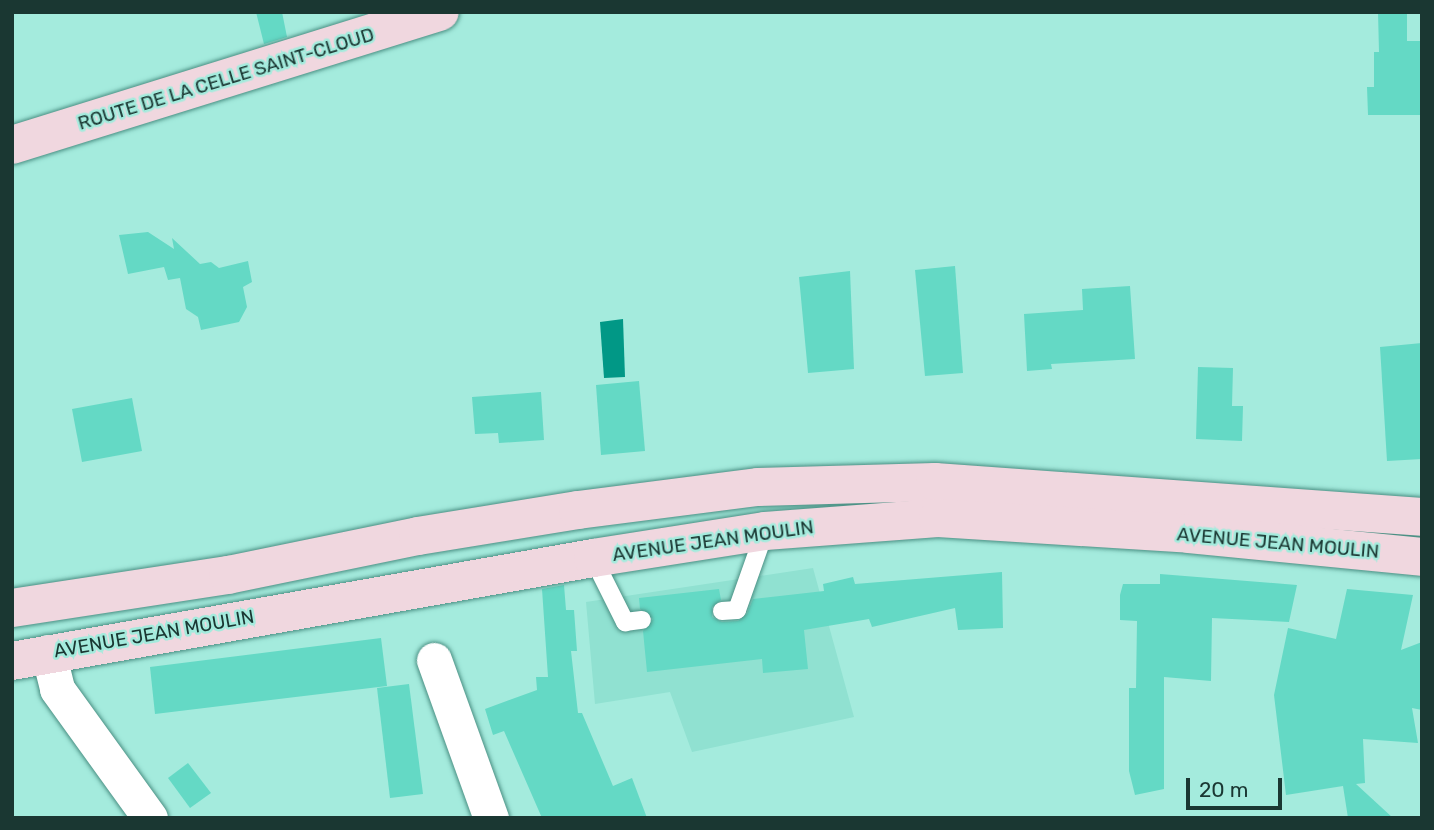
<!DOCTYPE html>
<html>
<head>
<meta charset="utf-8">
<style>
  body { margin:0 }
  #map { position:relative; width:1434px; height:830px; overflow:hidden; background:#a4ebdd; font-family:Rubik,sans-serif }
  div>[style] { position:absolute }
  .built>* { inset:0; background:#90e1d1 }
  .water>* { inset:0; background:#019886 }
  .building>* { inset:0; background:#64d9c5 }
  .roads { filter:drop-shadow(0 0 2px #4a8f83) drop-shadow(0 0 2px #4a8f83) }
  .lane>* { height:18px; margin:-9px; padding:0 9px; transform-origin:9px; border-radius:9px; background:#fff }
  .street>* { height:35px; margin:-17.5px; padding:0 17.5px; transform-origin:17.5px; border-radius:17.5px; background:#fff }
  .secondary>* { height:38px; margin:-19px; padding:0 19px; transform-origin:19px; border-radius:19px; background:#f0d7df }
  span { translate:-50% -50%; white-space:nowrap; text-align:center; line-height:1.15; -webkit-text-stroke:5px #a4ebdd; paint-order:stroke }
  .street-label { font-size:19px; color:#1a3732 }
  .frame { position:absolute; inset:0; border:14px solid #1a3732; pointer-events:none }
  .scale { position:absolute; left:1186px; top:778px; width:96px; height:32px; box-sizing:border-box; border:4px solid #1a3732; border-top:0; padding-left:9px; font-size:21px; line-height:24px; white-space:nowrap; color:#1a3732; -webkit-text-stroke:5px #a4ebdd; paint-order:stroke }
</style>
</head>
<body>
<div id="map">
  <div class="built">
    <i style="clip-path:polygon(813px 568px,854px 717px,692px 752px,670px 692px,595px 704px,586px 602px)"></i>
  </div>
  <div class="water">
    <i style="clip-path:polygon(623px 319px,625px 377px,604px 378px,600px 322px)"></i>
  </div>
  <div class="building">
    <i style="clip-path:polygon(256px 12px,282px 12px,287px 37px,264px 44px)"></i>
    <i style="clip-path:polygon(1378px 12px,1407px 12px,1407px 41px,1422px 41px,1422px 115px,1368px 115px,1367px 87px,1374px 87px,1374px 52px,1379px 52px)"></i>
    <i style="clip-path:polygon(148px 232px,174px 249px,172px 238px,200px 264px,211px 262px,219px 268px,248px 261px,252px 282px,243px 287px,247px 307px,239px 322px,201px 330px,198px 317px,186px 309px,180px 278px,168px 280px,164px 267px,128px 274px,119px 235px)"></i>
    <i style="clip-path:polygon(955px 266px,963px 373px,925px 376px,915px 270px)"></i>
    <i style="clip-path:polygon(850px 271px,854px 369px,808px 373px,799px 277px)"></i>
    <i style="clip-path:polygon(1130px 286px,1135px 359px,1051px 364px,1052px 369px,1027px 371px,1024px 314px,1083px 310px,1082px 289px)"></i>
    <i style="clip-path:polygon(1422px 343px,1422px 459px,1387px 461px,1380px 347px)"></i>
    <i style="clip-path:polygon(1198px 367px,1233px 368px,1232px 406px,1243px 406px,1242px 441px,1196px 439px)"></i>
    <i style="clip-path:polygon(639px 381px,645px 451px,601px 455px,596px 385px)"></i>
    <i style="clip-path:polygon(541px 392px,544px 440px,499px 443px,498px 433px,475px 434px,472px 397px)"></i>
    <i style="clip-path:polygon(132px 398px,142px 451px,82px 462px,72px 409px)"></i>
    <i style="clip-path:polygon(1002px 572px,1003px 628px,958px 630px,955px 608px,872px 627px,869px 619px,804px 630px,808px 669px,763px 673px,762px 659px,647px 672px,643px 631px,653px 619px,640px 609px,639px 598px,719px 589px,721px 600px,712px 607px,712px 617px,722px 622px,738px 621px,747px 614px,753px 599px,824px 591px,823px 584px,853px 577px,855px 584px)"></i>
    <i style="clip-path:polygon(1160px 574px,1297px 585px,1289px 622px,1212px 618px,1211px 681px,1164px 677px,1164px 789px,1135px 795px,1129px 771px,1129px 688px,1136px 688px,1137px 621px,1120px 620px,1120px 595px,1123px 584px,1160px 584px)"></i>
    <i style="clip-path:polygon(564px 585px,566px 610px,574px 610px,577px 651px,571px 651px,578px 713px,582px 713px,613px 786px,632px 778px,647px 818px,542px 818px,504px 731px,493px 735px,485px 709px,537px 690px,536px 677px,548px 677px,542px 589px)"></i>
    <i style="clip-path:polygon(1347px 589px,1413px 595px,1401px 650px,1422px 642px,1422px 710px,1412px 708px,1418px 743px,1363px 739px,1365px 783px,1356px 784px,1393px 818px,1348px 818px,1343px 786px,1286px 795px,1274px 695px,1288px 628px,1336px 639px)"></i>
    <i style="clip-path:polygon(381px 638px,387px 686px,155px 714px,150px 667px)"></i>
    <i style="clip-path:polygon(409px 684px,423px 794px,390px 798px,377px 688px)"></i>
    <i style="clip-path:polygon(188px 763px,211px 793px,190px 808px,168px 778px)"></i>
  </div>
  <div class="roads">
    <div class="lane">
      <i style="left:593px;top:558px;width:72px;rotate:63.4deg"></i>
      <i style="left:625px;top:622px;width:17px;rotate:-7deg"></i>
      <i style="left:722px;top:611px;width:15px;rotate:-4deg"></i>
      <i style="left:737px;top:610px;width:84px;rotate:-70.5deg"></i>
    </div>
    <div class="street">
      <i style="left:48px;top:652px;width:38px;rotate:76deg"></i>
      <i style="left:57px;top:689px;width:159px;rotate:54.2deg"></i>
      <i style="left:434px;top:660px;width:168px;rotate:70.2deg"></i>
    </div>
    <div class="secondary">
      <i style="left:12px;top:145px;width:448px;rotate:-17.3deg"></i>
      <i style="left:12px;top:608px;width:219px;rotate:-8.7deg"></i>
      <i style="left:228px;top:575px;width:194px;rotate:-11.6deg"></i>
      <i style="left:418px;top:536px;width:162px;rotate:-9.2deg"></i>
      <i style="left:578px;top:510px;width:181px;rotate:-7.3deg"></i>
      <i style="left:758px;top:487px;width:177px;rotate:-1.6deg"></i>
      <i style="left:935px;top:482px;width:488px;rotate:4.1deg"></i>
      <i style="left:12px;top:661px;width:590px;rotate:-10.05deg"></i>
      <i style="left:593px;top:558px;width:174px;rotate:-8.9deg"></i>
      <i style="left:765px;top:531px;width:173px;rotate:-4.3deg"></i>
      <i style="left:938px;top:518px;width:252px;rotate:3.6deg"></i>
      <i style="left:1189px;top:534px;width:234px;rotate:5.6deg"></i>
    </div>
  </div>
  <div class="street-label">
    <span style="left:226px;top:79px;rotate:-17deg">ROUTE DE LA CELLE SAINT-CLOUD</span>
    <span style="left:713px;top:541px;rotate:-8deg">AVENUE JEAN MOULIN</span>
    <span style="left:1278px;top:543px;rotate:5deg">AVENUE JEAN MOULIN</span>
    <span style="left:154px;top:634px;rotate:-10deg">AVENUE JEAN MOULIN</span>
  </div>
  <div class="frame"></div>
  <div class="scale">20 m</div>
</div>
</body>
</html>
